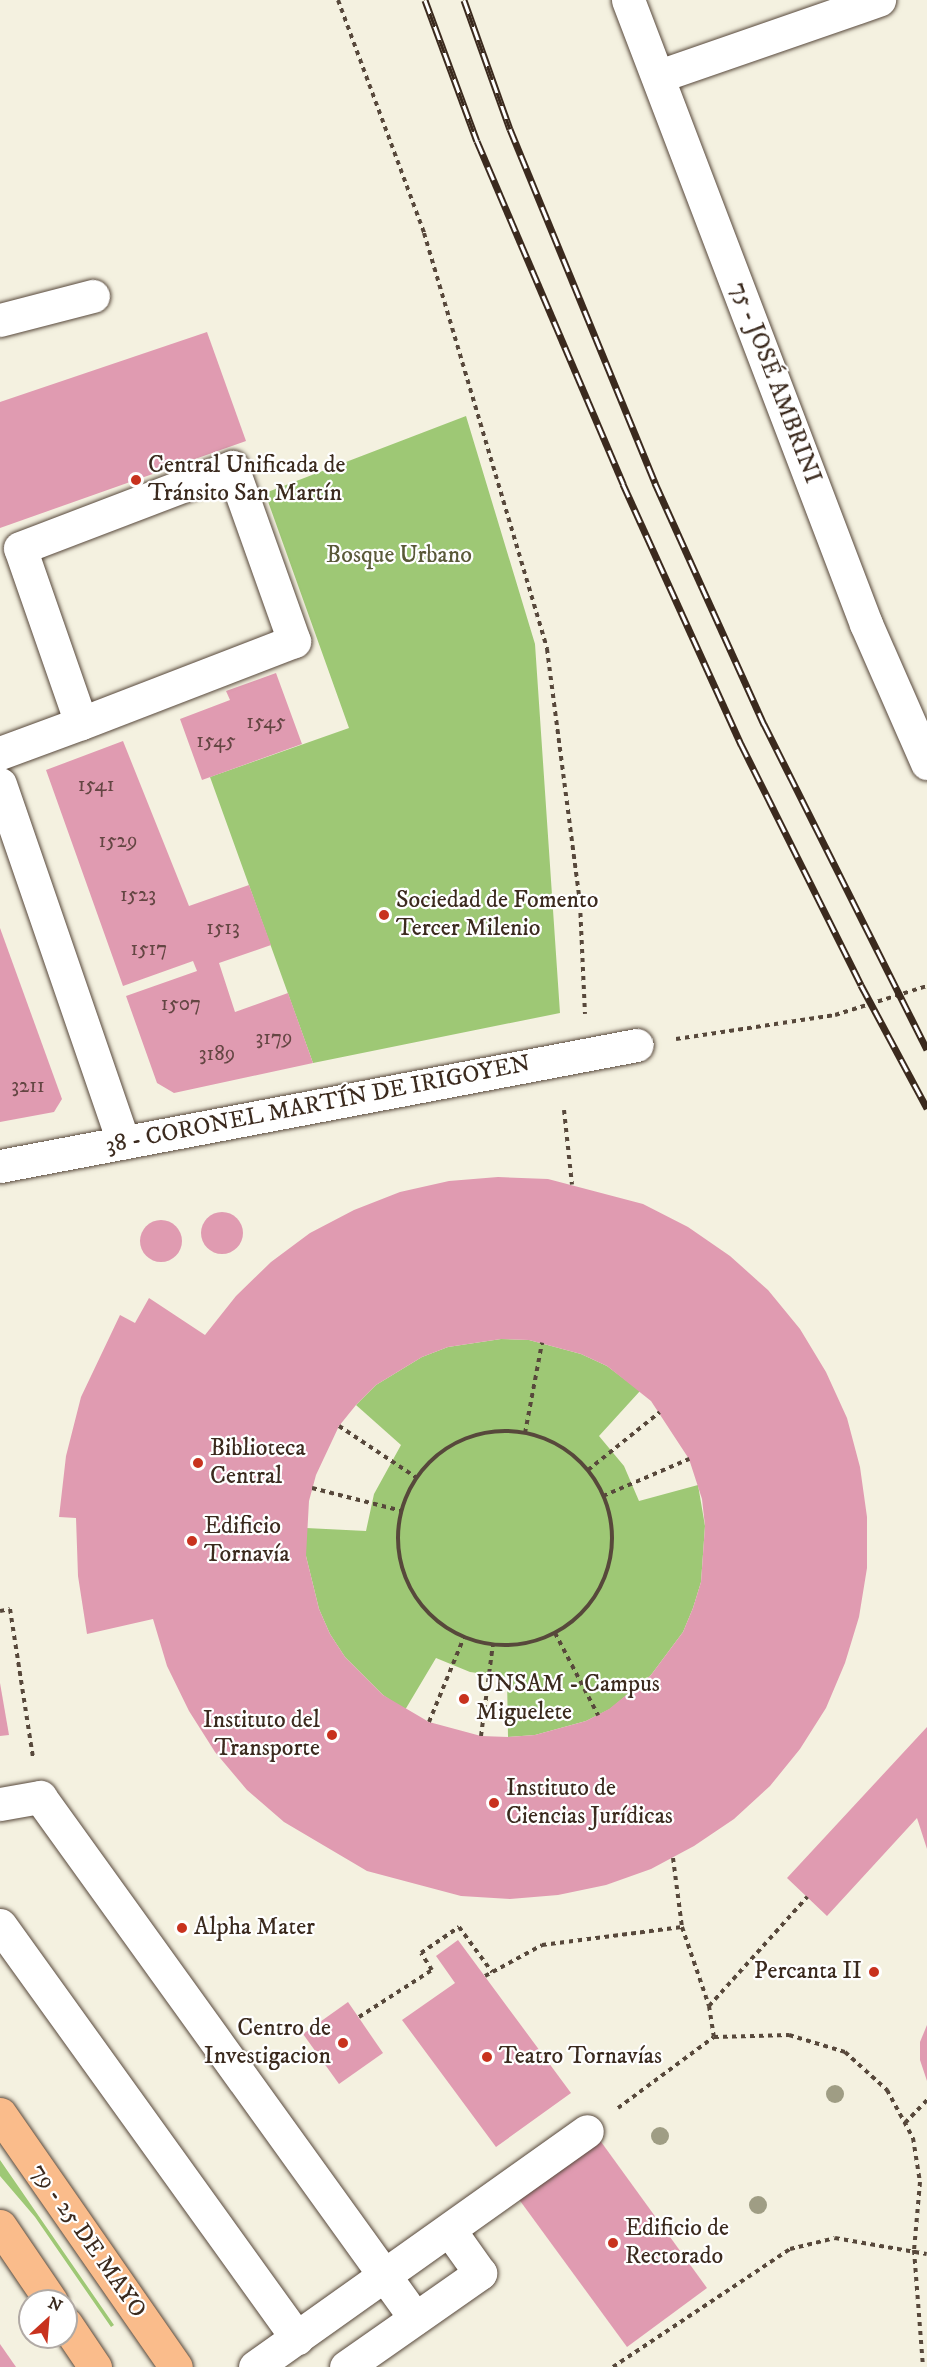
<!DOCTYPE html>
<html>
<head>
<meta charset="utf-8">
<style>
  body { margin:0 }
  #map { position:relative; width:927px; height:2367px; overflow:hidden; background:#f4f1e0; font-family:"IM FELL DW Pica",serif }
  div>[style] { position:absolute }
  .green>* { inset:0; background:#9ec875 }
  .building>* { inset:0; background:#e09bb1 }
  .round { border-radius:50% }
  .path>* { height:4px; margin-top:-2px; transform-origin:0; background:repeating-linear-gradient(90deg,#57483b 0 4.5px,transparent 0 9px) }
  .path>.ring { margin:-2px; padding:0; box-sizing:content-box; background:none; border:4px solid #57483b; border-radius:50% }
  .roads { filter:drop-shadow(0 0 2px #57483b) drop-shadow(0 0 2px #57483b) }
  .minor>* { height:33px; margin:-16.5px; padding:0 16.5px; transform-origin:16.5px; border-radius:16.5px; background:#fff }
  .major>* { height:33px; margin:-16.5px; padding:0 16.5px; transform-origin:16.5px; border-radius:16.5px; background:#fabc8b }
  .rail>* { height:7px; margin-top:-3.5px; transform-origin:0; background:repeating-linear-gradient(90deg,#fff 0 14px,#3b2a1e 0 28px); box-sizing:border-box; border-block:2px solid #3b2a1e }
  .trees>* { width:18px; height:18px; margin:-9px; border-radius:50%; background:#9f9d84 }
  .dots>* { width:16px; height:16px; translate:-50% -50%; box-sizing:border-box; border:3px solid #fff; border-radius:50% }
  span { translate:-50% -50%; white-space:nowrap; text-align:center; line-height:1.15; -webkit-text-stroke:4.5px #fff; paint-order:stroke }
  .number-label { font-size:21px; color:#644643 }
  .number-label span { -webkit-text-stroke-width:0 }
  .street-label { font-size:24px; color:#3b2a1e }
  .poi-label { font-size:24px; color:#3b2a1e }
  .left { translate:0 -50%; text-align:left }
  .right { translate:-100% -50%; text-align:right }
  .park-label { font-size:24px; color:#595938 }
  .north { position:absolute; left:18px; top:2289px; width:60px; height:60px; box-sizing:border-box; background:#fff; border:2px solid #b1aaa5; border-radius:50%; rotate:26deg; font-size:16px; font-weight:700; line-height:24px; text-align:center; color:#3b2a1e }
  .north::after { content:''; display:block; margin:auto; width:21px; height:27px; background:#c8321e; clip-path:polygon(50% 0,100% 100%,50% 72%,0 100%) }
</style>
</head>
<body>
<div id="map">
  <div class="green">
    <i style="clip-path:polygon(466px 416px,535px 644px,560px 1013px,313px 1063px,210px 777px,349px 728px,265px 493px)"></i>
    <i style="clip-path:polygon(501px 1339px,529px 1340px,581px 1354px,607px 1366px,640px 1391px,599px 1436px,624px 1466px,639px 1501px,698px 1485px,705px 1526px,701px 1582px,693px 1608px,683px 1632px,651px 1675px,610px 1709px,586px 1721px,535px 1735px,508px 1737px,507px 1677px,470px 1672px,436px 1658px,405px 1710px,383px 1695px,345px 1657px,330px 1634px,319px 1609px,306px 1556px,306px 1528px,366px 1531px,374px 1494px,401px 1445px,356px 1405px,376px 1385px,422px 1357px,448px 1347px)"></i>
    <i style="clip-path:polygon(0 2160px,114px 2325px,111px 2327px,35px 2217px,0 2176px)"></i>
  </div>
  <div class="building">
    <i style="clip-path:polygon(207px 332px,246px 441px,0 528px,0 402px)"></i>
    <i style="clip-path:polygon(276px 673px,302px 744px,202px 780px,180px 719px,230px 700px,226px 691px)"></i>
    <i style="clip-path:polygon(123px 741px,189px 906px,249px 885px,271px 945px,219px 963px,235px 1012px,288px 993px,313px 1063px,174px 1093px,157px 1083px,126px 996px,197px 971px,193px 961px,123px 986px,46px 770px)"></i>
    <i style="clip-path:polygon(0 928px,62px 1099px,54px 1112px,0 1122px)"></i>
    <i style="clip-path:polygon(evenodd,498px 1177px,548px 1179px,643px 1204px,688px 1227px,730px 1256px,768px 1290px,800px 1329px,826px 1372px,847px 1418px,860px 1467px,867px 1517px,867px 1568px,859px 1617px,845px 1663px,826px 1708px,800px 1749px,770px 1786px,734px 1819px,694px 1846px,651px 1869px,606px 1885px,558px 1895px,510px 1899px,461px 1896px,367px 1871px,284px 1822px,247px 1790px,215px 1752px,189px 1711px,167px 1666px,153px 1619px,87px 1634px,78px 1576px,76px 1518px,59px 1517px,66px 1456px,81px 1397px,120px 1315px,135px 1323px,149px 1298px,205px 1335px,236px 1296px,271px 1262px,310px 1233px,354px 1210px,400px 1192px,449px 1181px,498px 1177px,501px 1339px,529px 1340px,581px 1354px,607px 1366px,651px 1401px,689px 1459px,702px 1499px,705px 1526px,701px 1582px,693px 1608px,683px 1632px,651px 1675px,609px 1709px,586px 1721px,535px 1735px,508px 1737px,481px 1736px,429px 1722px,383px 1695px,345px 1657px,330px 1634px,319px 1609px,306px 1556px,309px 1501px,316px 1475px,339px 1426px,356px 1405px,376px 1385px,422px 1357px,448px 1347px,501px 1339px)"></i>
    <i class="round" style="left:201px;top:1212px;width:42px;height:42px"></i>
    <i class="round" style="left:140px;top:1220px;width:42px;height:42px"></i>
    <i style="clip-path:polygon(0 1683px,9px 1735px,0 1736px)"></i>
    <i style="clip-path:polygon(927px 1727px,927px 1849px,917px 1818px,827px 1916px,787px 1878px)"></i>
    <i style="clip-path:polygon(458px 1940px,571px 2093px,496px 2147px,402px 2020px,455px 1983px,436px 1956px)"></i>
    <i style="clip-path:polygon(348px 2002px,383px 2053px,339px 2084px,303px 2034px)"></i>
    <i style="clip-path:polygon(927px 2025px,927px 2081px,920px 2060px,920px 2042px)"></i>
    <i style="clip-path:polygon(599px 2139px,707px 2288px,627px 2347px,518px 2198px)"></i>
    <i style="clip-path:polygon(0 2344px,16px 2367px,0 2367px)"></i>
  </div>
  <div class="path">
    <i style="left:338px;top:0;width:248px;rotate:69.7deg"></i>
    <i style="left:424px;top:233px;width:434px;rotate:73.5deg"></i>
    <i style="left:547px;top:649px;width:257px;rotate:82.6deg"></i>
    <i style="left:580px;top:904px;width:110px;rotate:87.4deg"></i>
    <i style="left:676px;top:1039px;width:161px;rotate:-8.6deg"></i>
    <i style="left:835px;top:1015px;width:96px;rotate:-17.5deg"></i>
    <i style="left:564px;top:1110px;width:75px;rotate:83.9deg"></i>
    <i style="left:339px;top:1426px;width:94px;rotate:33.7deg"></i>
    <i class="ring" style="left:398px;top:1431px;width:210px;height:210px"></i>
    <i style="left:525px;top:1433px;width:92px;rotate:-79.3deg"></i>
    <i style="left:588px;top:1470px;width:92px;rotate:-38.9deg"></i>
    <i style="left:312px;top:1488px;width:93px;rotate:14.3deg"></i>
    <i style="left:603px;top:1496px;width:94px;rotate:-23.3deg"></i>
    <i style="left:0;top:1611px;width:10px;rotate:-11deg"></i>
    <i style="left:10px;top:1609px;width:151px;rotate:81.2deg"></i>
    <i style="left:555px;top:1633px;width:93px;rotate:62.3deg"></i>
    <i style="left:429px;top:1722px;width:92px;rotate:-67.6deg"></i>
    <i style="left:481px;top:1736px;width:93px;rotate:-82.6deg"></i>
    <i style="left:673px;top:1858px;width:70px;rotate:82.6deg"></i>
    <i style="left:682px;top:1927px;width:83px;rotate:71.1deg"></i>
    <i style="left:709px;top:2006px;width:31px;rotate:81deg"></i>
    <i style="left:714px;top:2037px;width:75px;rotate:-1.5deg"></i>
    <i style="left:789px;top:2035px;width:59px;rotate:16.9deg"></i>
    <i style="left:845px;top:2052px;width:57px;rotate:42.1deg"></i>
    <i style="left:887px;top:2090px;width:55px;rotate:61.6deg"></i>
    <i style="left:913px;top:2138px;width:45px;rotate:81deg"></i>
    <i style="left:920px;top:2182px;width:68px;rotate:95deg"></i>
    <i style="left:914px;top:2250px;width:117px;rotate:85.6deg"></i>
    <i style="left:485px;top:1976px;width:65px;rotate:-28.5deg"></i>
    <i style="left:542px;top:1945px;width:141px;rotate:-7.3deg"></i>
    <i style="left:709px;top:2006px;width:147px;rotate:-48deg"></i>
    <i style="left:359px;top:2017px;width:87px;rotate:-32.8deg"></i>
    <i style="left:432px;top:1970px;width:20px;rotate:-123deg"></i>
    <i style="left:421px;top:1953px;width:46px;rotate:-34.4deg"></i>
    <i style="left:459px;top:1927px;width:56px;rotate:53.7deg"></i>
    <i style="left:618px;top:2108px;width:119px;rotate:-36.5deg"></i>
    <i style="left:905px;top:2123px;width:32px;rotate:-46deg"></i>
    <i style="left:613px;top:2367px;width:213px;rotate:-33.7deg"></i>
    <i style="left:790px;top:2249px;width:46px;rotate:-13.7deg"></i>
    <i style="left:835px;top:2238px;width:93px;rotate:9.9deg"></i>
  </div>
  <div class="roads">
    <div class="minor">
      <i style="left:628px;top:0;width:668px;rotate:69.12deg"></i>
      <i style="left:866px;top:624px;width:152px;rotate:66.3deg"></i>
      <i style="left:659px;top:76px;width:233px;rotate:-19.1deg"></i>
      <i style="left:0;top:320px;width:96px;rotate:-14.5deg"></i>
      <i style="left:232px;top:467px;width:185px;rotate:70.4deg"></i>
      <i style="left:294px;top:641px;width:228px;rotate:158.9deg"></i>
      <i style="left:81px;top:723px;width:185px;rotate:-109.2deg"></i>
      <i style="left:20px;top:548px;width:227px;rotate:-20.9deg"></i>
      <i style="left:0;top:753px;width:86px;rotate:-20.3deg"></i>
      <i style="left:0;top:784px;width:379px;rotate:71deg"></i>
      <i style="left:0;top:1166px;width:648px;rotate:-10.76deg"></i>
      <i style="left:0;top:1804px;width:41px;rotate:-9.9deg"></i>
      <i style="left:40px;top:1797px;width:642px;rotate:54.25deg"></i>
      <i style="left:0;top:1925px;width:509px;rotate:54.28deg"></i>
      <i style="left:255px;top:2367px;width:407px;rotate:-35.4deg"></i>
      <i style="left:346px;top:2367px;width:164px;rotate:-35deg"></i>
      <i style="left:480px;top:2273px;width:52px;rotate:-125.5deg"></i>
    </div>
    <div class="major">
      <i style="left:0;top:2114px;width:308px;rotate:55.2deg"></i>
      <i style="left:0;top:2226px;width:91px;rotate:55.8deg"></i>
      <i style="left:66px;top:2324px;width:52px;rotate:56deg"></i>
    </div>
  </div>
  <div class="rail">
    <i style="left:425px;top:0;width:150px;rotate:69.8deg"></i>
    <i style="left:477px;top:141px;width:373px;rotate:66.9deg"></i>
    <i style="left:623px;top:484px;width:286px;rotate:65.6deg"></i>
    <i style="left:741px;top:744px;width:269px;rotate:63.5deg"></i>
    <i style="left:861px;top:985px;width:140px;rotate:61.8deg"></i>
    <i style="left:464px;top:0;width:137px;rotate:70.4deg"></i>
    <i style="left:510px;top:129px;width:383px;rotate:67.7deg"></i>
    <i style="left:655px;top:483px;width:265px;rotate:65.7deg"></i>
    <i style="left:764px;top:724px;width:364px;rotate:63.4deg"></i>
  </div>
  <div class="trees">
    <i style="left:835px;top:2094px"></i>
    <i style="left:660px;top:2136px"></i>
    <i style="left:758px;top:2205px"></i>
  </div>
  <div class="dots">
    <i style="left:136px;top:480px;background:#c8321e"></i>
    <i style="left:384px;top:915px;background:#c8321e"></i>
    <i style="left:198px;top:1463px;background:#c8321e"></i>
    <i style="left:192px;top:1541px;background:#c8321e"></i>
    <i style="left:464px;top:1699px;background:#c8321e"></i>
    <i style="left:332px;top:1735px;background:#c8321e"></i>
    <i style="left:494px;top:1803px;background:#c8321e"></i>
    <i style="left:182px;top:1928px;background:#c8321e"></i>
    <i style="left:874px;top:1972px;background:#c8321e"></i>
    <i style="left:343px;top:2043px;background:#c8321e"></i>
    <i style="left:487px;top:2057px;background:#c8321e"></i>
    <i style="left:613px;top:2243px;background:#c8321e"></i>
  </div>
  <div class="number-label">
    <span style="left:266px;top:722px">1545</span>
    <span style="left:216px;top:741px">1545</span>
    <span style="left:96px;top:785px">1541</span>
    <span style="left:118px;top:841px">1529</span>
    <span style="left:138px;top:895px">1523</span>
    <span style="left:223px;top:928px">1513</span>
    <span style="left:149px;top:949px">1517</span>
    <span style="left:181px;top:1004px">1507</span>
    <span style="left:274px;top:1038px">3179</span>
    <span style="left:217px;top:1054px">3189</span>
    <span style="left:28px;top:1086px">3211</span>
  </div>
  <div class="street-label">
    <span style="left:775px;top:383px;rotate:69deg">75 - JOSÉ AMBRINI</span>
    <span style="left:318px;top:1105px;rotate:-11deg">38 - CORONEL MARTÍN DE IRIGOYEN</span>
    <span style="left:88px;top:2241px;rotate:55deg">79 - 25 DE MAYO</span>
  </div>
  <div class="poi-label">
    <span class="left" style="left:148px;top:480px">Central Unificada de<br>Tránsito San Martín</span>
    <span class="left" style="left:396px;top:915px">Sociedad de Fomento<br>Tercer Milenio</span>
    <span class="left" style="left:210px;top:1463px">Biblioteca<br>Central</span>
    <span class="left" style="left:204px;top:1541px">Edificio<br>Tornavía</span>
    <span class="left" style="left:476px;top:1699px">UNSAM - Campus<br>Miguelete</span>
    <span class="right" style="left:320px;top:1735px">Instituto del<br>Transporte</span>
    <span class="left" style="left:506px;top:1803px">Instituto de<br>Ciencias Jurídicas</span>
    <span class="left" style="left:194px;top:1928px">Alpha Mater</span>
    <span class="right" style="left:862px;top:1972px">Percanta II</span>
    <span class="right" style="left:331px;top:2043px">Centro de<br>Investigacion</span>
    <span class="left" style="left:499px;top:2057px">Teatro Tornavías</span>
    <span class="left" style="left:625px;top:2243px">Edificio de<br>Rectorado</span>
  </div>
  <div class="park-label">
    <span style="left:399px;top:556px">Bosque Urbano</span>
  </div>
  <div class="north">N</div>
</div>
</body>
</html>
